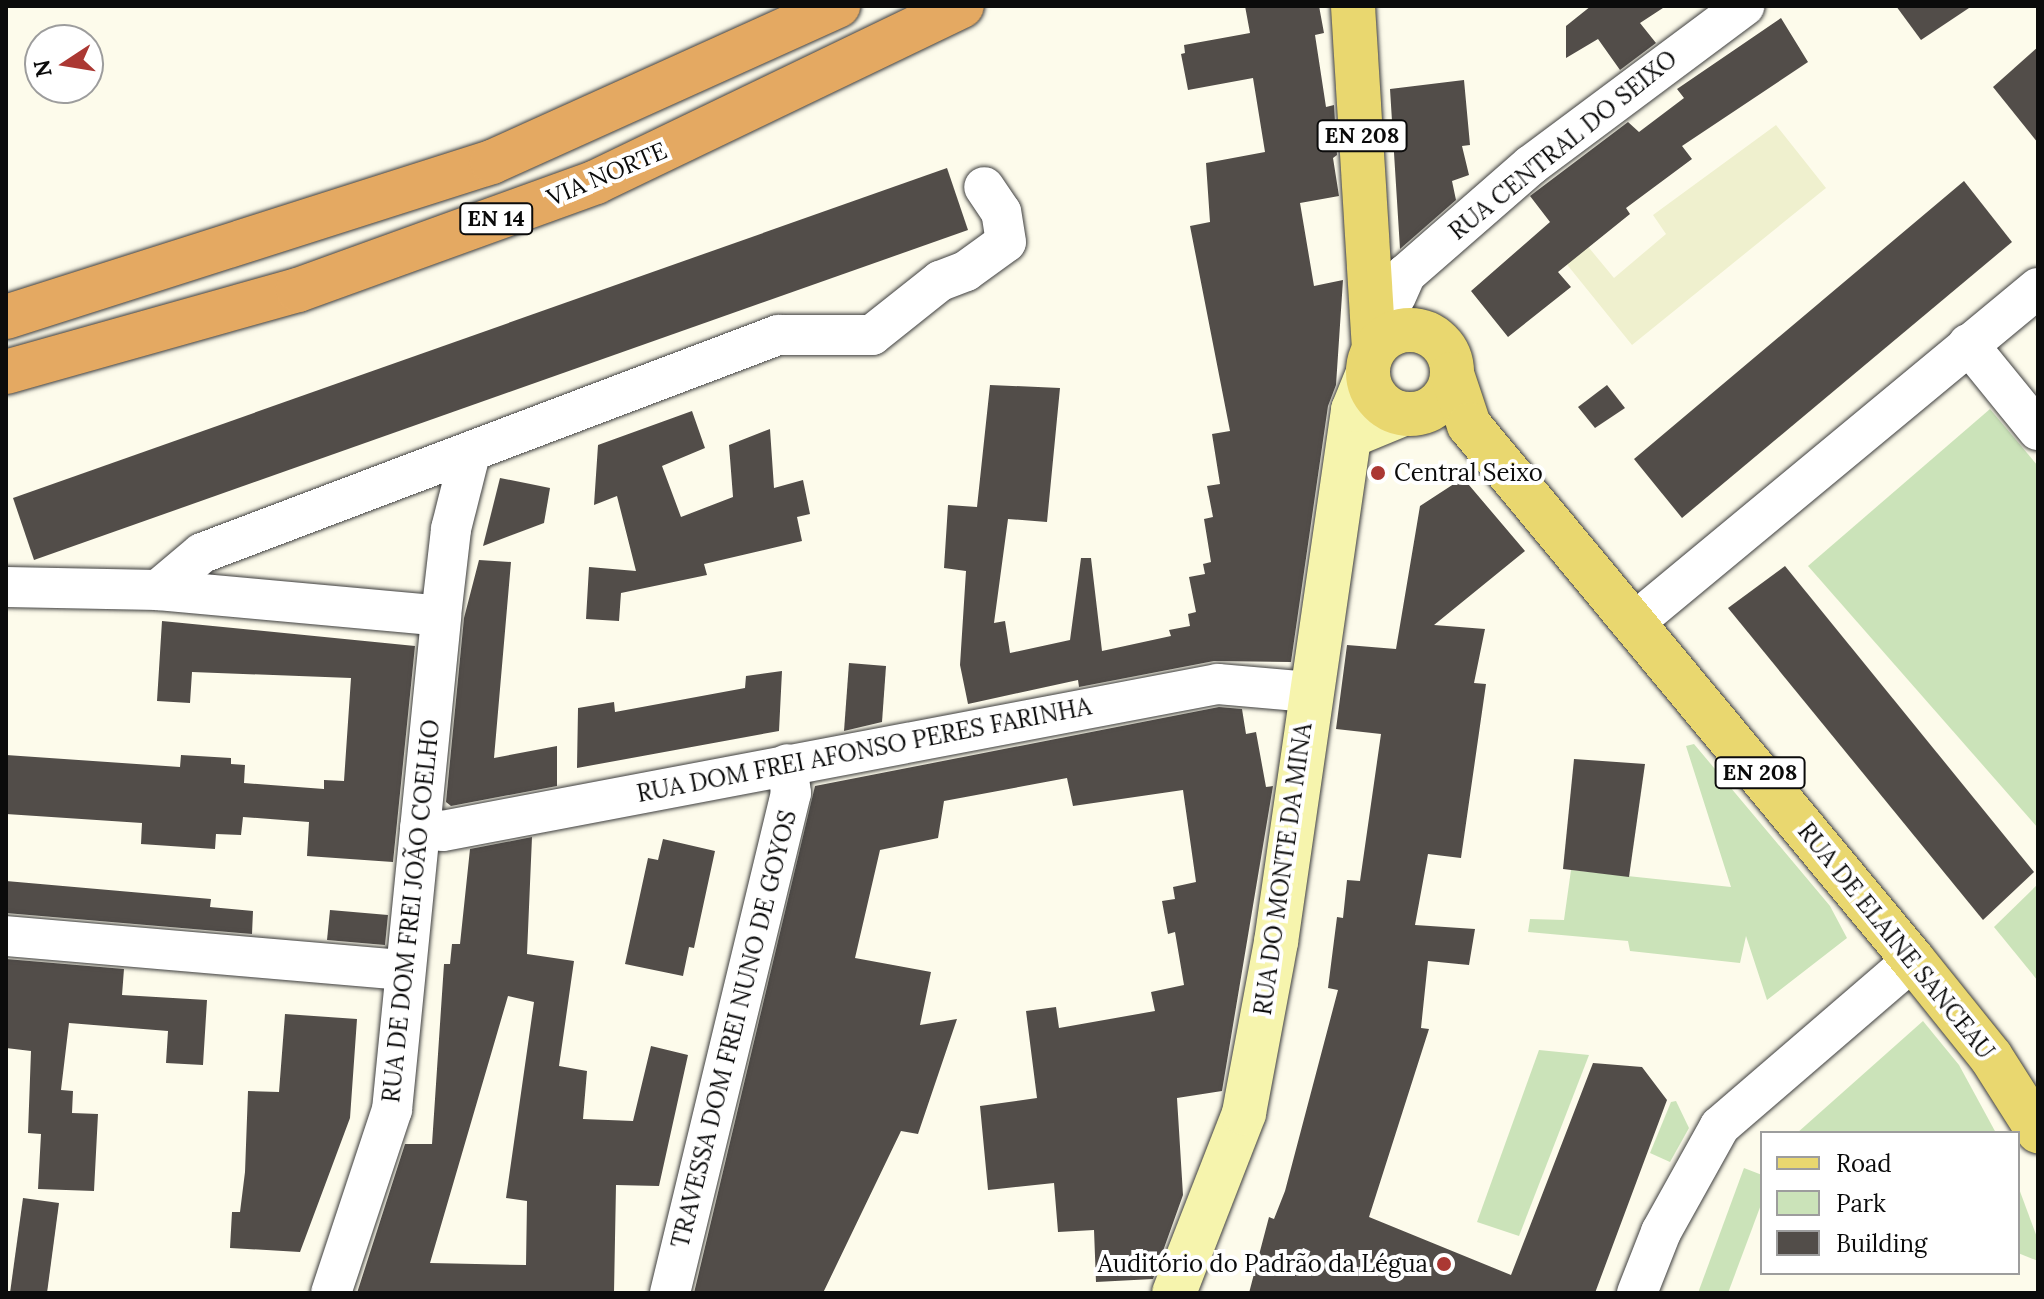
<!DOCTYPE html>
<html>
<head>
<meta charset="utf-8">
<style>
  body { margin:0 }
  #map { position:relative; width:2044px; height:1299px; overflow:hidden; background:#fdfbeb; font-family:Lora,serif }
  div>[style] { position:absolute }
  .farmland>* { inset:0; background:#eff0ce }
  .green>* { inset:0; background:#cbe3b9 }
  .building>* { inset:0; background:#524d49 }
  .roads { filter:drop-shadow(0 0 2px #3e3e3e) drop-shadow(0 0 2px #3e3e3e) }
  .street>* { height:40px; margin:-20px; padding:0 20px; transform-origin:20px; border-radius:20px; background:#fff }
  .secondary>* { height:44px; margin:-22px; padding:0 22px; transform-origin:22px; border-radius:22px; background:#f6f4ad }
  .primary>* { height:44px; margin:-22px; padding:0 22px; transform-origin:22px; border-radius:22px; background:#e9d76f }
  .primary>.ring { margin:-22px; padding:0; box-sizing:content-box; background:none; border:44px solid #e9d76f; border-radius:50% }
  .highway>* { height:44px; margin:-22px; padding:0 22px; transform-origin:22px; border-radius:22px; background:#e4a962 }
  .dots>* { width:22px; height:22px; translate:-50% -50%; box-sizing:border-box; border:4px solid #fff; border-radius:50% }
  span { translate:-50% -50%; white-space:nowrap; text-align:center; line-height:1.15; -webkit-text-stroke:8px #fff; paint-order:stroke }
  .shield-label span { padding:2px 6px; background:#fff; border:2px solid; border-radius:6px; -webkit-text-stroke-width:0 }
  .shield-label { font-size:22px; color:#0b0b0b; font-weight:700 }
  .street-label { font-size:24px; color:#0b0b0b }
  .poi-label { font-size:24px; color:#0b0b0b }
  .left { translate:0 -50%; text-align:left }
  .right { translate:-100% -50%; text-align:right }
  .frame { position:absolute; inset:0; border:8px solid #0b0b0b; pointer-events:none }
  .legend { position:absolute; left:1760px; top:1131px; width:260px; height:144px; box-sizing:border-box; background:#fff; border:2px solid #9d9d9d; margin:0; padding:10px 14px; list-style:none; font-size:24px; color:#0b0b0b }
  .legend li { display:flex; align-items:center; gap:16px; height:40px }
  .legend b { width:40px; border:2px solid #9d9d9d }
  .north { position:absolute; left:24px; top:24px; width:80px; height:80px; box-sizing:border-box; background:#fff; border:2px solid #9d9d9d; border-radius:50%; rotate:258deg; font-size:22px; font-weight:700; line-height:32px; text-align:center; color:#0b0b0b }
  .north::after { content:''; display:block; margin:auto; width:28px; height:36px; background:#ab3833; clip-path:polygon(50% 0,100% 100%,50% 72%,0 100%) }
</style>
</head>
<body>
<div id="map">
  <div class="farmland">
    <i style="clip-path:polygon(1776px 125px,1826px 188px,1632px 345px,1548px 241px,1566px 220px,1614px 278px,1666px 234px,1653px 215px)"></i>
  </div>
  <div class="green">
    <i style="clip-path:polygon(1990px 409px,2038px 466px,2038px 828px,1808px 566px)"></i>
    <i style="clip-path:polygon(1694px 744px,1830px 906px,1847px 938px,1767px 1000px,1746px 936px,1740px 963px,1630px 951px,1628px 941px,1528px 932px,1530px 919px,1564px 920px,1571px 870px,1731px 887px,1686px 746px)"></i>
    <i style="clip-path:polygon(2038px 884px,2038px 981px,1994px 927px)"></i>
    <i style="clip-path:polygon(1923px 1021px,1959px 1065px,1996px 1133px,1797px 1133px)"></i>
    <i style="clip-path:polygon(1539px 1050px,1589px 1055px,1519px 1236px,1477px 1222px)"></i>
    <i style="clip-path:polygon(1676px 1101px,1689px 1128px,1670px 1162px,1650px 1153px,1671px 1102px)"></i>
    <i style="clip-path:polygon(1744px 1168px,1762px 1175px,1762px 1202px,1728px 1293px,1698px 1293px)"></i>
    <i style="clip-path:polygon(2018px 1186px,2038px 1240px,2038px 1261px,2018px 1253px)"></i>
  </div>
  <div class="building">
    <i style="clip-path:polygon(1245px 6px,1319px 6px,1324px 33px,1315px 35px,1326px 107px,1334px 105px,1337px 155px,1333px 158px,1339px 196px,1300px 203px,1314px 286px,1343px 280px,1336px 385px,1328px 406px,1291px 662px,1214px 661px,1079px 687px,1078px 680px,968px 704px,960px 665px,966px 571px,944px 568px,948px 505px,977px 507px,990px 385px,1060px 388px,1047px 522px,1008px 519px,994px 623px,1005px 621px,1010px 653px,1070px 640px,1081px 558px,1091px 558px,1102px 651px,1171px 636px,1169px 630px,1190px 626px,1188px 614px,1196px 612px,1189px 577px,1205px 574px,1203px 564px,1211px 562px,1204px 519px,1213px 517px,1207px 486px,1220px 484px,1212px 434px,1230px 431px,1190px 226px,1210px 222px,1206px 163px,1265px 152px,1253px 78px,1188px 90px,1181px 54px,1185px 53px,1184px 45px,1250px 33px)"></i>
    <i style="clip-path:polygon(1591px 6px,1666px 6px,1640px 23px,1656px 43px,1620px 70px,1598px 39px,1566px 58px,1566px 26px)"></i>
    <i style="clip-path:polygon(1896px 6px,1972px 6px,1921px 40px)"></i>
    <i style="clip-path:polygon(1781px 18px,1808px 62px,1682px 146px,1692px 159px,1626px 208px,1630px 214px,1558px 272px,1571px 287px,1508px 337px,1471px 291px,1550px 222px,1530px 196px,1628px 122px,1639px 132px,1684px 98px,1677px 89px)"></i>
    <i style="clip-path:polygon(2038px 47px,2038px 143px,1993px 87px)"></i>
    <i style="clip-path:polygon(1464px 80px,1470px 145px,1462px 146px,1469px 175px,1452px 181px,1456px 200px,1400px 249px,1390px 89px)"></i>
    <i style="clip-path:polygon(947px 168px,968px 230px,34px 560px,13px 498px)"></i>
    <i style="clip-path:polygon(1964px 181px,2012px 242px,1682px 518px,1634px 459px)"></i>
    <i style="clip-path:polygon(1607px 385px,1625px 408px,1595px 428px,1578px 407px)"></i>
    <i style="clip-path:polygon(692px 411px,705px 448px,662px 466px,681px 517px,733px 497px,729px 445px,770px 429px,774px 488px,803px 480px,810px 514px,797px 517px,802px 541px,704px 564px,707px 575px,621px 593px,619px 621px,586px 619px,589px 567px,636px 571px,617px 496px,594px 505px,598px 445px)"></i>
    <i style="clip-path:polygon(500px 478px,550px 488px,544px 523px,483px 546px)"></i>
    <i style="clip-path:polygon(1463px 478px,1525px 551px,1434px 625px,1485px 629px,1474px 683px,1486px 684px,1461px 858px,1428px 854px,1415px 925px,1475px 929px,1469px 965px,1428px 961px,1421px 1028px,1429px 1029px,1369px 1217px,1511px 1275px,1593px 1063px,1642px 1067px,1667px 1100px,1595px 1293px,1249px 1293px,1269px 1217px,1274px 1219px,1285px 1191px,1338px 990px,1328px 988px,1337px 917px,1343px 918px,1347px 880px,1360px 881px,1381px 734px,1336px 729px,1347px 645px,1396px 649px,1420px 506px)"></i>
    <i style="clip-path:polygon(479px 560px,511px 562px,494px 758px,557px 746px,557px 786px,451px 806px,446px 802px,464px 618px)"></i>
    <i style="clip-path:polygon(1785px 566px,2034px 872px,1983px 920px,1728px 608px)"></i>
    <i style="clip-path:polygon(162px 621px,415px 646px,393px 862px,307px 856px,309px 822px,243px 817px,241px 835px,216px 834px,215px 849px,141px 844px,142px 823px,6px 814px,6px 755px,180px 767px,181px 755px,231px 758px,231px 764px,245px 765px,244px 783px,324px 789px,324px 780px,344px 781px,351px 678px,192px 672px,190px 703px,157px 701px)"></i>
    <i style="clip-path:polygon(849px 663px,886px 666px,882px 722px,844px 731px)"></i>
    <i style="clip-path:polygon(782px 671px,779px 731px,577px 768px,578px 708px,614px 702px,615px 712px,745px 688px,746px 676px)"></i>
    <i style="clip-path:polygon(1219px 707px,1242px 709px,1246px 734px,1256px 732px,1266px 787px,1273px 786px,1222px 1091px,1177px 1098px,1183px 1195px,1153px 1279px,1096px 1282px,1094px 1230px,1058px 1232px,1054px 1183px,988px 1190px,980px 1106px,1037px 1098px,1026px 1011px,1056px 1007px,1059px 1028px,1155px 1011px,1151px 992px,1184px 985px,1175px 932px,1168px 934px,1162px 901px,1175px 899px,1173px 887px,1196px 882px,1183px 790px,1073px 806px,1067px 778px,944px 801px,938px 838px,880px 850px,855px 958px,931px 972px,920px 1025px,957px 1019px,918px 1134px,901px 1131px,823px 1293px,694px 1293px,815px 786px)"></i>
    <i style="clip-path:polygon(1574px 759px,1645px 764px,1629px 877px,1563px 869px)"></i>
    <i style="clip-path:polygon(evenodd,532px 837px,527px 954px,574px 961px,559px 1066px,587px 1071px,583px 1119px,633px 1121px,651px 1046px,688px 1055px,659px 1186px,616px 1185px,614px 1293px,357px 1293px,405px 1144px,432px 1144px,444px 964px,450px 964px,452px 944px,460px 944px,470px 849px,532px 837px,508px 996px,534px 1002px,506px 1198px,527px 1201px,526px 1265px,430px 1263px,508px 996px)"></i>
    <i style="clip-path:polygon(663px 839px,715px 851px,694px 948px,689px 947px,683px 976px,625px 964px,648px 858px,658px 860px)"></i>
    <i style="clip-path:polygon(6px 881px,211px 899px,210px 907px,253px 911px,252px 934px,6px 913px)"></i>
    <i style="clip-path:polygon(330px 910px,388px 915px,385px 945px,327px 940px)"></i>
    <i style="clip-path:polygon(6px 959px,124px 969px,122px 995px,207px 1000px,203px 1065px,166px 1063px,168px 1031px,69px 1023px,61px 1090px,73px 1091px,72px 1113px,98px 1114px,94px 1191px,38px 1189px,41px 1134px,28px 1133px,31px 1051px,6px 1048px)"></i>
    <i style="clip-path:polygon(285px 1014px,357px 1019px,350px 1118px,300px 1252px,230px 1248px,232px 1212px,240px 1212px,245px 1172px,248px 1091px,279px 1092px)"></i>
    <i style="clip-path:polygon(23px 1198px,59px 1203px,47px 1293px,10px 1293px)"></i>
  </div>
  <div class="roads">
    <div class="street">
      <i style="left:1396px;top:296px;width:24px;rotate:-66deg"></i>
      <i style="left:1406px;top:274px;width:166px;rotate:-41.1deg"></i>
      <i style="left:1531px;top:165px;width:266px;rotate:-36.7deg"></i>
      <i style="left:1968px;top:344px;width:111px;rotate:50.9deg"></i>
      <i style="left:6px;top:587px;width:152px;rotate:1.1deg"></i>
      <i style="left:158px;top:590px;width:284px;rotate:5.2deg"></i>
      <i style="left:158px;top:590px;width:57px;rotate:-40.1deg"></i>
      <i style="left:202px;top:553px;width:616px;rotate:-20.73deg"></i>
      <i style="left:778px;top:335px;width:94px"></i>
      <i style="left:872px;top:335px;width:87px;rotate:-38.5deg"></i>
      <i style="left:940px;top:281px;width:28px;rotate:-21deg"></i>
      <i style="left:966px;top:271px;width:49px;rotate:-35.9deg"></i>
      <i style="left:1006px;top:242px;width:30px;rotate:-99deg"></i>
      <i style="left:1001px;top:212px;width:30px;rotate:-124deg"></i>
      <i style="left:1636px;top:621px;width:522px;rotate:-39.64deg"></i>
      <i style="left:420px;top:828px;width:23px;rotate:7deg"></i>
      <i style="left:443px;top:831px;width:789px;rotate:-10.74deg"></i>
      <i style="left:1218px;top:684px;width:92px;rotate:5deg"></i>
      <i style="left:6px;top:936px;width:400px;rotate:4.9deg"></i>
      <i style="left:331px;top:1293px;width:193px;rotate:-71.6deg"></i>
      <i style="left:392px;top:1110px;width:496px;rotate:-84.3deg"></i>
      <i style="left:441px;top:616px;width:88px;rotate:-83.4deg"></i>
      <i style="left:451px;top:529px;width:77px;rotate:-75.8deg"></i>
      <i style="left:670px;top:1293px;width:514px;rotate:-76.4deg"></i>
      <i style="left:791px;top:793px;width:29px;rotate:-98deg"></i>
      <i style="left:1637px;top:1293px;width:66px;rotate:-68.5deg"></i>
      <i style="left:1661px;top:1232px;width:121px;rotate:-60.9deg"></i>
      <i style="left:1720px;top:1126px;width:255px;rotate:-40.7deg"></i>
    </div>
    <div class="secondary">
      <i style="left:1352px;top:435px;width:55px;rotate:-22.4deg"></i>
      <i style="left:1174px;top:1293px;width:193px;rotate:-68.7deg"></i>
      <i style="left:1244px;top:1113px;width:174px;rotate:-79.4deg"></i>
      <i style="left:1276px;top:942px;width:538px;rotate:-81.76deg"></i>
      <i style="left:1353px;top:410px;width:38px;rotate:-68deg"></i>
    </div>
    <div class="primary">
      <i style="left:1353px;top:6px;width:344px;rotate:86.5deg"></i>
      <i class="ring" style="left:1368px;top:330px;width:40px;height:40px"></i>
      <i style="left:1452px;top:374px;width:54px;rotate:71.6deg"></i>
      <i style="left:1469px;top:425px;width:695px;rotate:50.31deg"></i>
      <i style="left:1913px;top:960px;width:124px;rotate:51.2deg"></i>
      <i style="left:1991px;top:1057px;width:88px;rotate:57.6deg"></i>
    </div>
    <div class="highway">
      <i style="left:6px;top:317px;width:510px;rotate:-17.69deg"></i>
      <i style="left:492px;top:162px;width:380px;rotate:-24.3deg"></i>
      <i style="left:6px;top:372px;width:303px;rotate:-15.7deg"></i>
      <i style="left:298px;top:290px;width:317px;rotate:-19.9deg"></i>
      <i style="left:596px;top:182px;width:406px;rotate:-25.7deg"></i>
    </div>
  </div>
  <div class="dots">
    <i style="left:1378px;top:473px;background:#ab3833"></i>
    <i style="left:1444px;top:1264px;background:#ab3833"></i>
  </div>
  <div class="shield-label">
    <span style="left:1362px;top:136px">EN 208</span>
    <span style="left:496px;top:219px">EN 14</span>
    <span style="left:1760px;top:773px">EN 208</span>
  </div>
  <div class="street-label">
    <span style="left:1563px;top:145px;rotate:-39deg">RUA CENTRAL DO SEIXO</span>
    <span style="left:607px;top:174px;rotate:-23deg">VIA NORTE</span>
    <span style="left:864px;top:750px;rotate:-11deg">RUA DOM FREI AFONSO PERES FARINHA</span>
    <span style="left:1283px;top:869px;rotate:-82deg">RUA DO MONTE DA MINA</span>
    <span style="left:411px;top:911px;rotate:-84deg">RUA DE DOM FREI JOÃO COELHO</span>
    <span style="left:1896px;top:941px;rotate:51deg">RUA DE ELAINE SANCEAU</span>
    <span style="left:734px;top:1029px;rotate:-76deg">TRAVESSA DOM FREI NUNO DE GOYOS</span>
  </div>
  <div class="poi-label">
    <span class="left" style="left:1394px;top:473px">Central Seixo</span>
    <span class="right" style="left:1428px;top:1264px">Auditório do Padrão da Légua</span>
  </div>
  <div class="frame"></div>
  <ul class="legend">
  <li><b style="height:10px;background:#e9d76f"></b>Road</li>
  <li><b style="height:22px;background:#cbe3b9"></b>Park</li>
  <li><b style="height:22px;background:#524d49"></b>Building</li>
  </ul>
  <div class="north">N</div>
</div>
</body>
</html>
